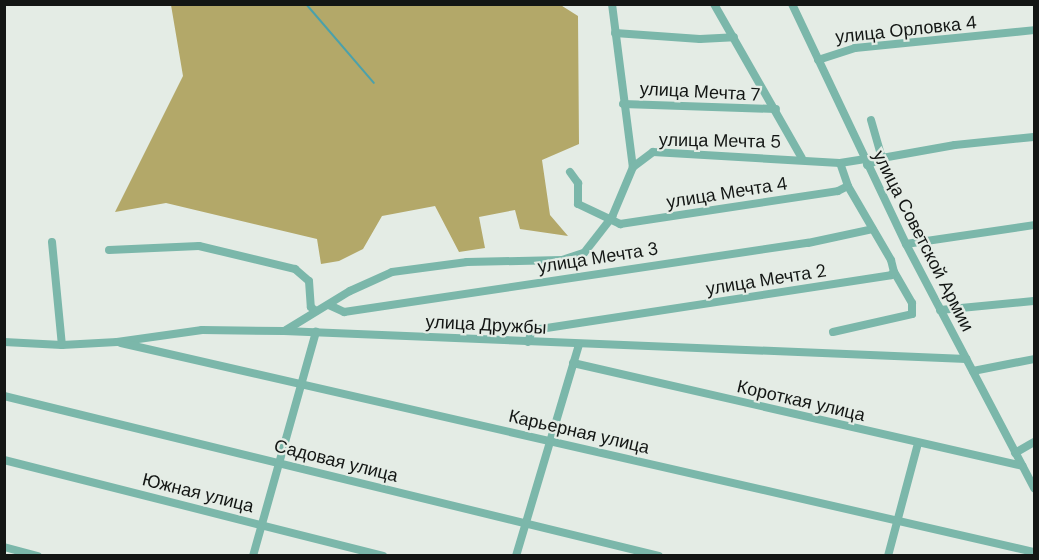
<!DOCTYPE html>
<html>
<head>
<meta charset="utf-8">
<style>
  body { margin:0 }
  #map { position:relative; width:1039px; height:560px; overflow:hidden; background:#e4ece5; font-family:"DM Sans",sans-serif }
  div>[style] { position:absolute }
  .forest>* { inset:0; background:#b3a869 }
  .stream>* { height:2px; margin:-1px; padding:0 1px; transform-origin:1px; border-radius:1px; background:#4ba1ab }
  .minor>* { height:8px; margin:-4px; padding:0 4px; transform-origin:4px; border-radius:4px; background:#7bb7aa }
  span { translate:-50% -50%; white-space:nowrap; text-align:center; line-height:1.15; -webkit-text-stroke:4.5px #e4ece5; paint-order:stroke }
  .street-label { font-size:18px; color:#131614 }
  .frame { position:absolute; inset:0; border:6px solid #131614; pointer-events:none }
</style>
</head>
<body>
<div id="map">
  <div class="forest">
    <i style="clip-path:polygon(559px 4px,578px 16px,579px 144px,542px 160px,550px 215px,568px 236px,520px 229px,515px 210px,479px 217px,485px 248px,459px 252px,435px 206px,382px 216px,363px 249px,339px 261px,321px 264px,317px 239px,166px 203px,115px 212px,183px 76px,171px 5px)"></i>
  </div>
  <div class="stream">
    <i style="left:306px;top:4px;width:104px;rotate:49.3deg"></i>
  </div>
  <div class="minor">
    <i style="left:612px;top:4px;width:164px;rotate:82.7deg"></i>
    <i style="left:714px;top:4px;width:177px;rotate:60.3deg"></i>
    <i style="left:792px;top:4px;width:266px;rotate:64.6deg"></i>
    <i style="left:906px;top:244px;width:276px;rotate:62.3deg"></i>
    <i style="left:615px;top:33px;width:85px;rotate:4deg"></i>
    <i style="left:700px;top:39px;width:34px;rotate:-3deg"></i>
    <i style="left:818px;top:60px;width:39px;rotate:-18deg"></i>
    <i style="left:855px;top:48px;width:180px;rotate:-5.7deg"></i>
    <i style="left:623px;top:104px;width:153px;rotate:1.9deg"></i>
    <i style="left:871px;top:120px;width:40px;rotate:74deg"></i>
    <i style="left:867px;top:165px;width:17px;rotate:-25deg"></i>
    <i style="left:882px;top:158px;width:74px;rotate:-10.1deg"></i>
    <i style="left:955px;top:145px;width:79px;rotate:-5.8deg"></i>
    <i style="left:570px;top:172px;width:14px;rotate:54deg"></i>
    <i style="left:578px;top:183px;width:21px;rotate:90deg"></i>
    <i style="left:578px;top:204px;width:47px;rotate:25.5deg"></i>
    <i style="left:620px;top:224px;width:220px;rotate:-8.6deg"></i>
    <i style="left:838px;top:191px;width:11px;rotate:-27deg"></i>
    <i style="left:52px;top:242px;width:103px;rotate:84.5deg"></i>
    <i style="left:906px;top:244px;width:129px;rotate:-8.4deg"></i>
    <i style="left:109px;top:250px;width:90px;rotate:-2.5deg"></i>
    <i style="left:199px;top:246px;width:99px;rotate:13.5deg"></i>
    <i style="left:295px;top:269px;width:18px;rotate:41deg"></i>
    <i style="left:309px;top:281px;width:26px;rotate:86deg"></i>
    <i style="left:311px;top:307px;width:6px;rotate:39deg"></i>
    <i style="left:329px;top:305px;width:17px;rotate:25deg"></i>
    <i style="left:344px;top:312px;width:469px;rotate:-8.5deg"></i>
    <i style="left:808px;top:243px;width:66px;rotate:-12.2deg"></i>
    <i style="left:940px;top:310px;width:94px;rotate:-5.5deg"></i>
    <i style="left:286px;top:330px;width:75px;rotate:-31.4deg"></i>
    <i style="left:350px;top:291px;width:46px;rotate:-24.3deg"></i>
    <i style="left:392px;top:272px;width:76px;rotate:-7.6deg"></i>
    <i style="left:467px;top:262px;width:95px;rotate:-1.2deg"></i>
    <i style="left:562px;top:260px;width:23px;rotate:-18deg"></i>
    <i style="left:584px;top:253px;width:46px;rotate:-52.1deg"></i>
    <i style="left:612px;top:217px;width:54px;rotate:-67.2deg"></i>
    <i style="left:633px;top:167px;width:25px;rotate:-37deg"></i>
    <i style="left:653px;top:152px;width:187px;rotate:3.4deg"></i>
    <i style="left:840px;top:163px;width:24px;rotate:-9deg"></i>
    <i style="left:833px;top:332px;width:81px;rotate:-12.8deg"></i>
    <i style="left:912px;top:314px;width:11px;rotate:-90deg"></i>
    <i style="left:912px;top:303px;width:36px;rotate:-120deg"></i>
    <i style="left:4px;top:342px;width:58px;rotate:3deg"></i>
    <i style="left:62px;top:345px;width:55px;rotate:-3.1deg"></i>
    <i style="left:117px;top:342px;width:86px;rotate:-8deg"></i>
    <i style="left:202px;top:330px;width:82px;rotate:0.7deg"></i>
    <i style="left:284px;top:331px;width:683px;rotate:2.35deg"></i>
    <i style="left:528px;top:342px;width:12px;rotate:-70deg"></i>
    <i style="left:532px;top:331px;width:8px;rotate:-14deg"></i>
    <i style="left:540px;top:329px;width:355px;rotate:-8.7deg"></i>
    <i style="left:891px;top:275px;width:4px;rotate:-45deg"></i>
    <i style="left:894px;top:272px;width:12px;rotate:-104deg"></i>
    <i style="left:891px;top:260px;width:86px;rotate:-120.2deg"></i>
    <i style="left:848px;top:186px;width:24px;rotate:-109deg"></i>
    <i style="left:121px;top:343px;width:937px;rotate:12.89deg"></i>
    <i style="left:573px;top:363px;width:461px;rotate:12.9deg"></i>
    <i style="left:973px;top:371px;width:62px;rotate:-11.1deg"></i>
    <i style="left:4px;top:396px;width:674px;rotate:13.73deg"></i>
    <i style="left:1015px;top:453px;width:22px;rotate:-30deg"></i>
    <i style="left:4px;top:460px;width:391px;rotate:14.2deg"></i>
    <i style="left:4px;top:547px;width:35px;rotate:15deg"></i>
    <i style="left:253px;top:556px;width:233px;rotate:-74.3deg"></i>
    <i style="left:516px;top:556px;width:221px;rotate:-73.4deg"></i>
    <i style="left:888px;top:556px;width:117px;rotate:-75.1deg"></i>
  </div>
  <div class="street-label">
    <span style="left:906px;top:30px;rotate:-6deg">улица Орловка 4</span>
    <span style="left:700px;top:92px;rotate:3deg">улица Мечта 7</span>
    <span style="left:720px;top:141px;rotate:1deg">улица Мечта 5</span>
    <span style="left:727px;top:193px;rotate:-9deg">улица Мечта 4</span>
    <span style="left:923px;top:241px;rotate:63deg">улица Советской Армии</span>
    <span style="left:598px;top:258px;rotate:-9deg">улица Мечта 3</span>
    <span style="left:766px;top:280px;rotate:-9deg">улица Мечта 2</span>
    <span style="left:486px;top:325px;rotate:3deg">улица Дружбы</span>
    <span style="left:801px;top:401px;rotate:13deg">Короткая улица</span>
    <span style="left:579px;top:432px;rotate:13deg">Карьерная улица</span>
    <span style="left:336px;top:461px;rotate:14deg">Садовая улица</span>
    <span style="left:198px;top:493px;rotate:14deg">Южная улица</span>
  </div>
  <div class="frame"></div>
</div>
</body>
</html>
